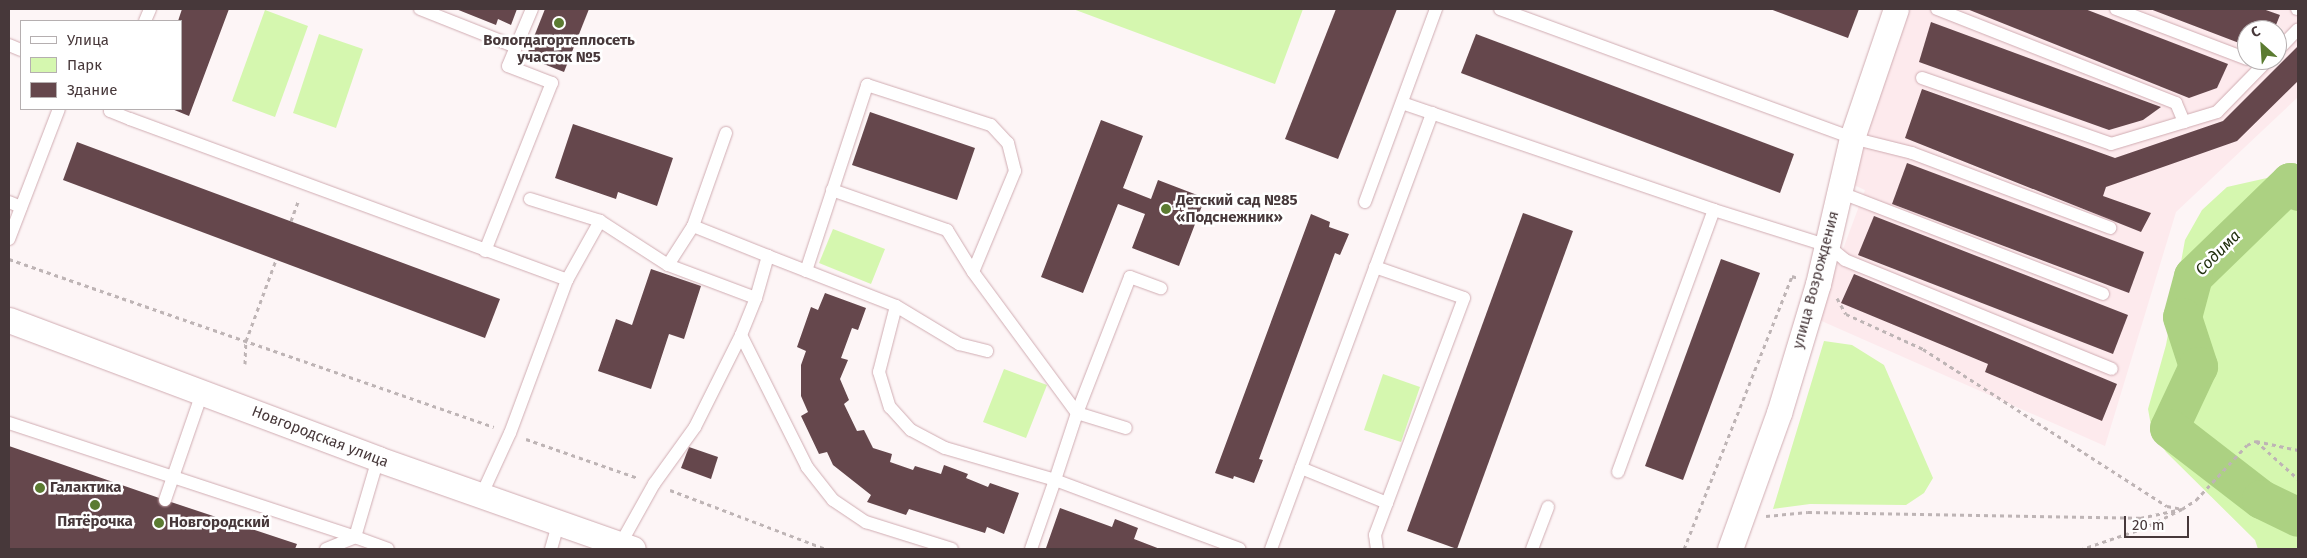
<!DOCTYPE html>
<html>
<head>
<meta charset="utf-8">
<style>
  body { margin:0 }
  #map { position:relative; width:2307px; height:558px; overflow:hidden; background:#fdf5f6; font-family:"Fira Sans",sans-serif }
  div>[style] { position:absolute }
  .built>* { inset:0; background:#fdeaed }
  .green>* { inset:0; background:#d5f7af }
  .river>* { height:39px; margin:-19.5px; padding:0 19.5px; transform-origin:19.5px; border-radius:19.5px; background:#acd182 }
  .building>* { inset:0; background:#65474c }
  .path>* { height:3px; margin-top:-1.5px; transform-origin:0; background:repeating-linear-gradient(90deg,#beb4b5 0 4px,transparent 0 8px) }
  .roads { filter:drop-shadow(0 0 1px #d0acb2) drop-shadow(0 0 1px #d0acb2) }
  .service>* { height:12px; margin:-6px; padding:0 6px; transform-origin:6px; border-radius:6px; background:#fff }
  .minor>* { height:25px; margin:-12.5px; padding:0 12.5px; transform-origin:12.5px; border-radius:12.5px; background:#fff }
  .dots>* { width:14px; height:14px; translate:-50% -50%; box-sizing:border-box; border:2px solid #fff; border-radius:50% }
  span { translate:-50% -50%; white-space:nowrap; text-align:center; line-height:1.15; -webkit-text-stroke:5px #fff; paint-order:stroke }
  .poi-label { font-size:15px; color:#47383a; font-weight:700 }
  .left { translate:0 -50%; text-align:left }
  .street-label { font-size:15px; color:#47383a }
  .water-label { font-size:16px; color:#212f0e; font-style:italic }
  .frame { position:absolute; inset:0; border:10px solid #47383a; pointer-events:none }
  .legend { position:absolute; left:20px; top:20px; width:162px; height:90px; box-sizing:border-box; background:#fff; border:1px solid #b5afb0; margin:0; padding:6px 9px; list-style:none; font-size:15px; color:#47383a }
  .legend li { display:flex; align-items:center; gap:10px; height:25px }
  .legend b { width:25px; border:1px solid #b5afb0 }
  .north { position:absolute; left:2237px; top:20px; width:50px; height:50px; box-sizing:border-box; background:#fff; border:1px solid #b5afb0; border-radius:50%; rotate:334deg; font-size:14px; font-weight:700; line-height:20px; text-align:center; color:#47383a }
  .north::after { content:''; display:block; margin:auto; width:18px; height:22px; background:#5b7b31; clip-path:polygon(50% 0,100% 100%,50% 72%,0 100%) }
  .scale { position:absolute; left:2124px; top:516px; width:65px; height:22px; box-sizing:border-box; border:2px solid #47383a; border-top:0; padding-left:6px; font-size:15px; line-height:18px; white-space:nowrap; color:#47383a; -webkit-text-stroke:4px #fff; paint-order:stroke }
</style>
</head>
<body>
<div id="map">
  <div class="built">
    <i style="clip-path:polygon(evenodd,1909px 9px,2298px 9px,2298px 97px,2176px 212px,2105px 446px,1817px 319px,1865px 190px,1847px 182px,1909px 9px,2247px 30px,2277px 30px,2277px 60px,2247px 60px,2247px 30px)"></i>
  </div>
  <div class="green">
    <i style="clip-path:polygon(1073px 9px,1303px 9px,1275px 84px)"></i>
    <i style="clip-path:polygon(265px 10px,308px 26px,275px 117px,232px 101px)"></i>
    <i style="clip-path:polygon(319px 34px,363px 49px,336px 128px,293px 113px)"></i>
    <i style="clip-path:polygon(2298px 171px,2298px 549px,2258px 549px,2255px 540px,2166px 452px,2152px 431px,2148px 409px,2166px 345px,2185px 240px,2202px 210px,2227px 187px)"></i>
    <i style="clip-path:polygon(833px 229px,885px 249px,871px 284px,819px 263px)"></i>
    <i style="clip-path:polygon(1824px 341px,1852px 345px,1884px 365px,1933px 478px,1924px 493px,1906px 505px,1810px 504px,1773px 509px)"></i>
    <i style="clip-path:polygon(1004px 369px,1047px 385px,1026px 438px,983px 422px)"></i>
    <i style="clip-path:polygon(1383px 374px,1420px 387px,1401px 442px,1364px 430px)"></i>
  </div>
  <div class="river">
    <i style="left:2298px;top:191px;width:12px;rotate:-132deg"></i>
    <i style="left:2290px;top:182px;width:135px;rotate:135.9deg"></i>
    <i style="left:2193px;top:276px;width:42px;rotate:105deg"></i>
    <i style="left:2182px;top:317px;width:52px;rotate:71.9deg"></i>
    <i style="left:2198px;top:366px;width:68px;rotate:115.1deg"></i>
    <i style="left:2169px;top:428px;width:116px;rotate:37.7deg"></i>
    <i style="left:2261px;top:499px;width:41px;rotate:25.9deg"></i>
  </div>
  <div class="building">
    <i style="clip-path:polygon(182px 9px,229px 9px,189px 116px,172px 109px,181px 109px,181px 21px,178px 21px)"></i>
    <i style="clip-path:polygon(456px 9px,517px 9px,511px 25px,498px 19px,496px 25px)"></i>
    <i style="clip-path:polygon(545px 9px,589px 9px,564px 72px,526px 57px)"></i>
    <i style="clip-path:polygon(1336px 9px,1397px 9px,1338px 159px,1285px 139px)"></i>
    <i style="clip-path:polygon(1770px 9px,1859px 9px,1848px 38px)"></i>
    <i style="clip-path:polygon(1967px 9px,2085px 9px,2228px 64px,2217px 88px,2189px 98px)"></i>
    <i style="clip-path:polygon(2150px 9px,2263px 9px,2280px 15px,2274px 30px,2247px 30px,2247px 46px)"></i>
    <i style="clip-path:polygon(1931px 22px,2161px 107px,2143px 120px,2109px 130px,1919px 62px)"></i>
    <i style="clip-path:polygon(1476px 34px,1794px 154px,1780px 193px,1461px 73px)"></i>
    <i style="clip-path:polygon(2298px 46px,2298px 81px,2237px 141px,2106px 187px,2103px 196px,2151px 213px,2141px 232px,1905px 138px,1922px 89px,2115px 158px,2223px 121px)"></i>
    <i style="clip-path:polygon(870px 112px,975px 148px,957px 200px,852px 165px)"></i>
    <i style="clip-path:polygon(1101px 120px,1143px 136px,1123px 188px,1151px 199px,1158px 180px,1205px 198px,1179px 266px,1132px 248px,1145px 214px,1118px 204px,1083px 293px,1041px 277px)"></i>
    <i style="clip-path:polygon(573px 124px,673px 158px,657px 206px,618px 192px,616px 199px,555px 178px)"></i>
    <i style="clip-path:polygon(77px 142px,500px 299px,485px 338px,63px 180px)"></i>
    <i style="clip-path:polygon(1907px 163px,2144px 252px,2129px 293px,1892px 204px)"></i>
    <i style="clip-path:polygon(1523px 213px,1573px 231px,1457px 549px,1407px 531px)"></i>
    <i style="clip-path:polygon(1311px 214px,1330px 222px,1329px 227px,1349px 234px,1340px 255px,1335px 253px,1259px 459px,1263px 460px,1254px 483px,1234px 476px,1233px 479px,1215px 473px)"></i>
    <i style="clip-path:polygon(1874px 216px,2128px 315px,2113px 354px,1858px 255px)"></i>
    <i style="clip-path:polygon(1721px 259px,1760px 273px,1683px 480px,1645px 466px)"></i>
    <i style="clip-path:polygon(651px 269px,701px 286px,684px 339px,669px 334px,651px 389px,598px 371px,616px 319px,632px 325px)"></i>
    <i style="clip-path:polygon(1854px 274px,2117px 384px,2102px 421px,1985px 372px,1988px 364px,1841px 303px)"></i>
    <i style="clip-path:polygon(825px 293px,866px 308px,858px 330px,852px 328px,841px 358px,848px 360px,840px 379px,849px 400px,844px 404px,857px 431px,864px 430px,873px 448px,892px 454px,890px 462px,913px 470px,915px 466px,941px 474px,944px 465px,968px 474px,966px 478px,988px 487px,990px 483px,1019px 493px,1004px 534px,987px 527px,985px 533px,909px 509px,906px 515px,867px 502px,871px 495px,833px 465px,827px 452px,819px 454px,801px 416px,808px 412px,801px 396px,801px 365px,806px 351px,797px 347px,811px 307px,818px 310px)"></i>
    <i style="clip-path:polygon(9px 446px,165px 500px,297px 544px,295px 549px,9px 549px)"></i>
    <i style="clip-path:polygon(689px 447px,718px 457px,711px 479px,681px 468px)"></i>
    <i style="clip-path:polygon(1060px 508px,1112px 527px,1115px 519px,1138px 528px,1134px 539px,1160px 549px,1046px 548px)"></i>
  </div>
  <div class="path">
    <i style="left:291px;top:221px;width:23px;rotate:-70deg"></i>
    <i style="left:9px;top:259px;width:513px;rotate:19.11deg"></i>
    <i style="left:1837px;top:298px;width:18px;rotate:61deg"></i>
    <i style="left:1846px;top:314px;width:85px;rotate:24.4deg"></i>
    <i style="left:1923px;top:349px;width:290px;rotate:32.8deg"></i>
    <i style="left:2167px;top:506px;width:15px;rotate:11deg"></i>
    <i style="left:2182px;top:509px;width:17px;rotate:-33deg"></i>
    <i style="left:2196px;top:500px;width:75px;rotate:-47.2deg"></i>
    <i style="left:2247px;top:445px;width:10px;rotate:-24deg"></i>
    <i style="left:2256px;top:441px;width:57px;rotate:42.1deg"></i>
    <i style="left:245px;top:364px;width:23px;rotate:-88deg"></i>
    <i style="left:246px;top:341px;width:86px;rotate:-69.7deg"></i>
    <i style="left:526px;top:439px;width:119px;rotate:19.2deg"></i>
    <i style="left:2256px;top:441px;width:43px;rotate:12.1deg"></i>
    <i style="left:670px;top:490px;width:167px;rotate:20.7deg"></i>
    <i style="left:1766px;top:516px;width:42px;rotate:-5.4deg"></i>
    <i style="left:1808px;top:512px;width:332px;rotate:1deg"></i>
    <i style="left:2140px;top:518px;width:43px;rotate:-12.1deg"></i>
    <i style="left:2182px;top:509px;width:42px;rotate:153.4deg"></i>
    <i style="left:2144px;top:528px;width:65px;rotate:161.3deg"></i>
    <i style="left:1684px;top:549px;width:294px;rotate:-68.4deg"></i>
    <i style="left:1792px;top:276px;width:6px;rotate:18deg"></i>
  </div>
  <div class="roads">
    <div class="service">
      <i style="left:420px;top:9px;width:103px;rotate:21.6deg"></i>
      <i style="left:1500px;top:9px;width:375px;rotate:20.1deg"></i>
      <i style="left:1852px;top:138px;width:62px;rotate:14deg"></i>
      <i style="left:1912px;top:153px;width:212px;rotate:20.7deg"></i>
      <i style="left:1937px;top:9px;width:257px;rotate:21.5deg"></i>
      <i style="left:2176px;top:103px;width:21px;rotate:67deg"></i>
      <i style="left:2116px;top:9px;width:140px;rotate:20.9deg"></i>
      <i style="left:2297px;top:9px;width:1px"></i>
      <i style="left:145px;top:21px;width:13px;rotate:-67deg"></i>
      <i style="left:9px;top:45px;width:13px;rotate:23deg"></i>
      <i style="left:2277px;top:51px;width:30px;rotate:-46deg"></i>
      <i style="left:1922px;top:78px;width:200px;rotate:19.2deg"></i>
      <i style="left:2111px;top:144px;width:111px;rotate:-16.8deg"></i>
      <i style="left:2217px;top:112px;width:73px;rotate:-45.6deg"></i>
      <i style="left:1402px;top:103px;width:330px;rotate:18.9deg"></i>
      <i style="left:111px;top:109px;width:2px;rotate:117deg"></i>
      <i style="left:110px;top:111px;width:22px;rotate:22deg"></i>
      <i style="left:130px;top:119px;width:466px;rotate:20.2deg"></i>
      <i style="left:567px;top:280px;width:163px;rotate:110.4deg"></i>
      <i style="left:510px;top:433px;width:69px;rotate:114.7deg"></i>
      <i style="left:726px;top:133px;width:99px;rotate:109.5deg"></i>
      <i style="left:693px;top:226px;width:81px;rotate:21.8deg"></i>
      <i style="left:832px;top:190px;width:122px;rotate:19.2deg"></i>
      <i style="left:947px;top:230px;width:49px;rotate:58.2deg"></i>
      <i style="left:1839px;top:192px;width:283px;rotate:21.1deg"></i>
      <i style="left:530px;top:199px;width:73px;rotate:17.4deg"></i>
      <i style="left:600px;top:221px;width:81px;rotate:32.9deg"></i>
      <i style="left:668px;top:265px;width:94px;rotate:20.6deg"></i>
      <i style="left:9px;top:202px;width:13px;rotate:23deg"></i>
      <i style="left:1365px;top:202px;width:206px;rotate:-69.8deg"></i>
      <i style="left:9px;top:239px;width:139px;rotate:-69deg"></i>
      <i style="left:485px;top:251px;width:181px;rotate:-68.3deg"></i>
      <i style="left:552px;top:83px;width:47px;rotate:-158.9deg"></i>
      <i style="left:508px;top:66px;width:62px;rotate:-67.2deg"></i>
      <i style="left:668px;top:265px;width:46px;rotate:-57.3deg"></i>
      <i style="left:1375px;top:267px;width:94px;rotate:19.2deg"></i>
      <i style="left:1464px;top:298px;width:253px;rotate:110.6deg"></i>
      <i style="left:1375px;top:535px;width:14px;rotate:82deg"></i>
      <i style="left:806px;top:271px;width:196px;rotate:-71.8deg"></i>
      <i style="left:867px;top:85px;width:130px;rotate:17.9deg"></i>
      <i style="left:991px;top:125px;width:25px;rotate:47deg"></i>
      <i style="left:1008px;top:143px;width:29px;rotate:76deg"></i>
      <i style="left:1015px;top:171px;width:109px;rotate:112.6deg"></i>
      <i style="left:973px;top:272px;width:175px;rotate:53.6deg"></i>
      <i style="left:567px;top:280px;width:68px;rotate:-60.8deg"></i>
      <i style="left:896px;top:306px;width:74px;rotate:31.1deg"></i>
      <i style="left:959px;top:344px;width:29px;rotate:14deg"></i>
      <i style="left:741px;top:335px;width:148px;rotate:63.4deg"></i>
      <i style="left:807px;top:467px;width:42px;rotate:51.8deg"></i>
      <i style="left:833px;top:500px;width:40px;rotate:34deg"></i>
      <i style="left:866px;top:522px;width:90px;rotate:17.4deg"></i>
      <i style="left:1077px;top:413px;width:146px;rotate:-68.7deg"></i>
      <i style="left:1130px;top:277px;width:33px;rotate:20deg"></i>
      <i style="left:9px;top:423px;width:364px;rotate:18.2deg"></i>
      <i style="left:355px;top:537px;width:81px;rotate:-73.6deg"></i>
      <i style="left:1301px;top:468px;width:93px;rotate:22.1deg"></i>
      <i style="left:1618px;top:472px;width:279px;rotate:-69.9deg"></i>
      <i style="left:1714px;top:210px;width:120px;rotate:17.5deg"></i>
      <i style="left:1828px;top:246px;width:22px;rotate:39deg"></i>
      <i style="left:1845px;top:260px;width:288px;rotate:22.2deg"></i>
      <i style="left:165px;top:500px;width:113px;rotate:-70.9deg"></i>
      <i style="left:621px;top:543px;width:68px;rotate:-60.8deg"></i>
      <i style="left:654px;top:484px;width:70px;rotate:-54.3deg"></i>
      <i style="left:695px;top:427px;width:103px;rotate:-63.4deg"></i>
      <i style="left:741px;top:335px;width:40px;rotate:-68deg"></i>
      <i style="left:756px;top:298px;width:44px;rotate:-74.1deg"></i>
      <i style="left:768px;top:256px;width:137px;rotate:21.3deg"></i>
      <i style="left:896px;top:306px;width:68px;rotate:104.4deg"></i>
      <i style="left:879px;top:372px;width:37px;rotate:73deg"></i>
      <i style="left:890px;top:407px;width:31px;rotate:48deg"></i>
      <i style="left:911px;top:430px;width:38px;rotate:28deg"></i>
      <i style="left:945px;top:448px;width:115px;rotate:16.2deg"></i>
      <i style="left:1055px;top:480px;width:71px;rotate:-71.8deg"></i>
      <i style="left:1077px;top:413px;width:51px;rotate:17deg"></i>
      <i style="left:326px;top:549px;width:31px;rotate:-22deg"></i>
      <i style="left:355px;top:537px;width:35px;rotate:20deg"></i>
      <i style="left:551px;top:549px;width:26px;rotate:-74deg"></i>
      <i style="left:1031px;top:549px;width:73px;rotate:-70.8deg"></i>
      <i style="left:1055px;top:480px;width:197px;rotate:20.5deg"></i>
      <i style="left:1271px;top:549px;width:465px;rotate:-69.7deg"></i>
      <i style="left:1532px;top:549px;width:45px;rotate:-69.1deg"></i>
    </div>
    <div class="minor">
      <i style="left:9px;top:320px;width:394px;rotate:20.6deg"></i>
      <i style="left:378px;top:459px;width:270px;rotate:19.4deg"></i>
      <i style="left:1730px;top:549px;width:145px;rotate:-70.2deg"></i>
      <i style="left:1779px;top:413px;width:135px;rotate:-73.2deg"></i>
      <i style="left:1818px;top:284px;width:150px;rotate:-76.9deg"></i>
      <i style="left:1852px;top:138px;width:136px;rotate:-71.2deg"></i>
    </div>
  </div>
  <div class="dots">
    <i style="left:559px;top:23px;background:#5b7b31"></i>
    <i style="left:1166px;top:209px;background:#5b7b31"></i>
    <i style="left:40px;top:488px;background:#5b7b31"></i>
    <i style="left:95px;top:505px;background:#5b7b31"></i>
    <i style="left:159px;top:523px;background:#5b7b31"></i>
  </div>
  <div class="poi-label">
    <span style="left:559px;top:49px">Вологдагортеплосеть<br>участок №5</span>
    <span class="left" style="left:1176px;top:209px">Детский сад №85<br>«Подснежник»</span>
    <span class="left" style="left:50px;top:488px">Галактика</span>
    <span style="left:95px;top:522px">Пятёрочка</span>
    <span class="left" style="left:169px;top:523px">Новгородский</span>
  </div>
  <div class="street-label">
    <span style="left:1816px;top:280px;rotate:-75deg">улица Возрождения</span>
    <span style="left:320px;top:437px;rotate:21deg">Новгородская улица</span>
  </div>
  <div class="water-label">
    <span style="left:2218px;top:253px;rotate:-45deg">Содима</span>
  </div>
  <div class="frame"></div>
  <ul class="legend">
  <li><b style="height:6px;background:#fff"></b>Улица</li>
  <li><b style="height:14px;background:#d5f7af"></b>Парк</li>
  <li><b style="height:14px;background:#65474c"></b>Здание</li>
  </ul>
  <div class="north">С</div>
  <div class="scale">20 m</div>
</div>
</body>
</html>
